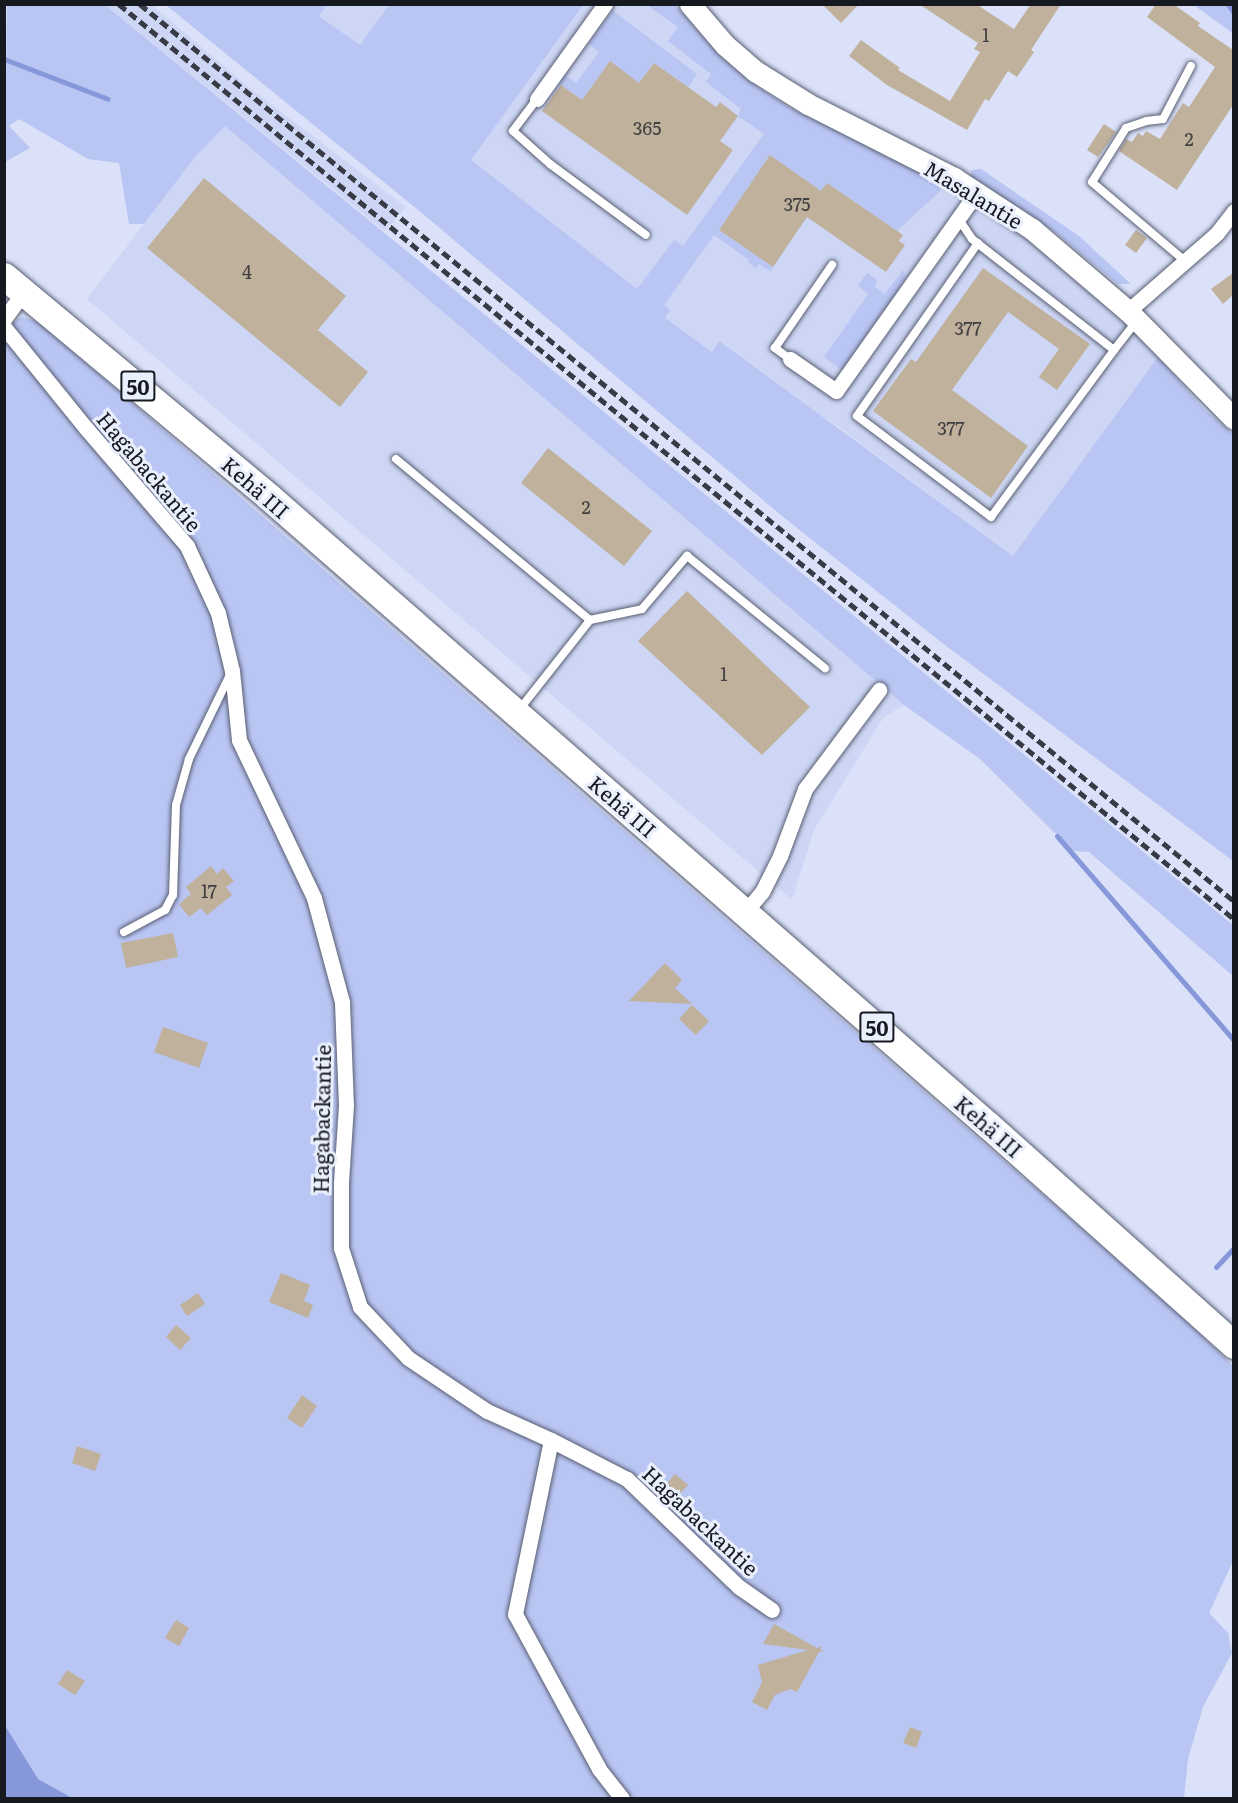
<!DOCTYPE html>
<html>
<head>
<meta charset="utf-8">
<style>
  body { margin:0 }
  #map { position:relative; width:1238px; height:1803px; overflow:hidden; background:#dae1f8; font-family:Literata,serif }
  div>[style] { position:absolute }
  .built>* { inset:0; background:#cdd6f4 }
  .green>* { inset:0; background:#b9c5f3 }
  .water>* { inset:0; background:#8798da }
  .stream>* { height:5px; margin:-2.5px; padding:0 2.5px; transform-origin:2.5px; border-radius:2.5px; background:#8798da }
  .building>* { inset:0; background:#bfb19c }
  .roads { filter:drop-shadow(0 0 2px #595f72) drop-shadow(0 0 2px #595f72) }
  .lane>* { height:8px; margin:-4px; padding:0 4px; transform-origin:4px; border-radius:4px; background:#fff }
  .street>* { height:15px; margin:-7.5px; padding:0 7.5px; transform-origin:7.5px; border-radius:7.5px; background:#fff }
  .secondary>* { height:21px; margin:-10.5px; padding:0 10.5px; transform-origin:10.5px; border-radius:10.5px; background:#fff }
  .highway>* { height:27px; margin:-13.5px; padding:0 13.5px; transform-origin:13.5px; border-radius:13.5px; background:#fff }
  .rail>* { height:4.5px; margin-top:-2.25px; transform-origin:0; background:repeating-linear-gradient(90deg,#383b46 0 9px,transparent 0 13.5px) }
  span { translate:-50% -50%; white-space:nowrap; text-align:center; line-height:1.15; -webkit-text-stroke:6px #eaeffd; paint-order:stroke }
  .number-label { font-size:18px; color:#413f40 }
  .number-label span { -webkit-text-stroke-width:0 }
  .shield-label span { padding:2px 4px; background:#eaeffd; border:2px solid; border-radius:4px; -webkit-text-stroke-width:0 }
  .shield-label { font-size:20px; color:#171921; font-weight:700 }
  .street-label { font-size:21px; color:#171921 }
  .frame { position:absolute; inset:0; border:6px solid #171921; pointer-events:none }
</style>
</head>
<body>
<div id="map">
  <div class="built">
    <i style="clip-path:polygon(105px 5px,152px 5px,251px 89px,406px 207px,385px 231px)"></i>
    <i style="clip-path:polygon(326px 5px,389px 5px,360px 45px,319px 16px)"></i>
    <i style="clip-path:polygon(583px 5px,675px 5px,723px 59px,756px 86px,790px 108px,943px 184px,1014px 226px,1088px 284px,1158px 357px,1013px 556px,833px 423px,429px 195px,522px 88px)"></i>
    <i style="clip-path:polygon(224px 125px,904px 705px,883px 718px,814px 830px,792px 900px,87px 299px,195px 157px)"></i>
  </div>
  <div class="green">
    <i style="clip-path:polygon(7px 4px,105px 5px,1233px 925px,1233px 976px,1089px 852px,1073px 851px,980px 759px,904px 705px,225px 126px,195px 157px,144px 224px,129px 224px,119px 163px,88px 159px,19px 119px,9px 126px,30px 148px,5px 162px)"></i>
    <i style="clip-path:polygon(166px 5px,326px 5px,319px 16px,360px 45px,389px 5px,583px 5px,471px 160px,637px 289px,674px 240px,683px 246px,764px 134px,738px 116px,741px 109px,706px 82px,711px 74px,668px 41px,678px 27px,647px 5px,675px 5px,723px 59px,756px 86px,790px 108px,943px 184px,940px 191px,897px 231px,827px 183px,821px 191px,770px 155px,719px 230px,773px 267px,770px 271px,759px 264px,756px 268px,747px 262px,749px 260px,714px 235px,664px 305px,670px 310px,665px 318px,712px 352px,719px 341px,1013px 556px,1158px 357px,1203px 408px,1233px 434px,1233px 861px,941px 642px,782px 516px,417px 209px)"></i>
    <i style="clip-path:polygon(1194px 5px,1233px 5px,1233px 34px,1231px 32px)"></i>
    <i style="clip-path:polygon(613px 11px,697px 74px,688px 87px,654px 63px,639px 83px,610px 62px,582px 100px,561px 85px,560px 83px,565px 75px,576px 83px,599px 52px,589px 44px)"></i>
    <i style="clip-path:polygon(981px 169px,1079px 236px,1131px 284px,1118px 284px,1055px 232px,970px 176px,972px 170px)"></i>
    <i style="clip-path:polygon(903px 270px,906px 276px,902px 286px,842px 370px,824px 357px,868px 294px,858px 286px,867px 273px,877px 280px,875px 287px,885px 294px)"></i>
    <i style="clip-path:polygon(22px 317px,39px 322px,1173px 1308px,1233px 1366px,1233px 1561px,1209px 1613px,1228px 1633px,1232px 1653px,1203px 1707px,1188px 1759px,1184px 1798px,5px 1798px,4px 333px,15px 331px,13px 325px,16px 320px)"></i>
  </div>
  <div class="water">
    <i style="clip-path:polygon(4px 1724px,38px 1779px,72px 1798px,5px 1798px)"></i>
  </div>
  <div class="stream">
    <i style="left:1228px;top:4px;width:11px;rotate:56deg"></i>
    <i style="left:4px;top:59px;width:111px;rotate:21deg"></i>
    <i style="left:1057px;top:836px;width:270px;rotate:49.1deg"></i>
    <i style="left:1216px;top:1267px;width:26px;rotate:-47deg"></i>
  </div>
  <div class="building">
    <i style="clip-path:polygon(822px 4px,859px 4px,841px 23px)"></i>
    <i style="clip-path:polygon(919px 4px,976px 4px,1014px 29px,1031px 4px,1061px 4px,1031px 50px,1034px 52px,1017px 77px,1008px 71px,989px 101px,985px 99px,967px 130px,887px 85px,849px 56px,861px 40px,900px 68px,898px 70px,950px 101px,980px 52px,974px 49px,978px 43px)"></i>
    <i style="clip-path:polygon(1156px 4px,1173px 4px,1200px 23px,1198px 26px,1233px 50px,1233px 105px,1177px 190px,1119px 151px,1126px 139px,1132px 142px,1138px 133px,1143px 136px,1146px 131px,1160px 139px,1183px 103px,1189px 107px,1215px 67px,1147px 17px)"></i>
    <i style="clip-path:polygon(610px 61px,639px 83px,654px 63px,716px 107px,720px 102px,738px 116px,720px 141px,733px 150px,687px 215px,542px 111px,561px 85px,582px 100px)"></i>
    <i style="clip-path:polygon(1104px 124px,1116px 132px,1098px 157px,1087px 150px)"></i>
    <i style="clip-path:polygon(770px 155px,821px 191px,827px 183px,903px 235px,899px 241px,905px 245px,886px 272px,807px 217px,773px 267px,719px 230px)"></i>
    <i style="clip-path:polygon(204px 178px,346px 296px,318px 330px,368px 372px,340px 407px,147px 248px)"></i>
    <i style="clip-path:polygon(1136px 230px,1147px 238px,1136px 253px,1125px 245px)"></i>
    <i style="clip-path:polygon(983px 268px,1090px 344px,1057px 390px,1039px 377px,1059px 349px,1008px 312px,952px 390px,1028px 446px,991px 498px,873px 411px,911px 359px,916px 362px)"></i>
    <i style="clip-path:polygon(1233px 273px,1233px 295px,1223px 304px,1211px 289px)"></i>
    <i style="clip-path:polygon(548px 448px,652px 531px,624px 566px,521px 483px)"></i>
    <i style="clip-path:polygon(687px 591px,810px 707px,762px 755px,638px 641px)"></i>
    <i style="clip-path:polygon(211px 866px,217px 874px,223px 868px,234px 881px,226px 887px,232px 895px,207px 915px,201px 908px,189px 917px,179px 904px,191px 894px,186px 887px)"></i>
    <i style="clip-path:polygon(173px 933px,178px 957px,126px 968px,121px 943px)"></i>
    <i style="clip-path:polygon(665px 963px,682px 980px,675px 988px,692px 1004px,629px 1001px)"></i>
    <i style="clip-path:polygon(692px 1005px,709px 1021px,696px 1035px,679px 1019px)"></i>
    <i style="clip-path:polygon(163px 1027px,208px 1043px,199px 1068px,154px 1052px)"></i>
    <i style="clip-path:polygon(281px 1273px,310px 1285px,304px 1301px,313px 1305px,308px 1318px,269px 1302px)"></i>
    <i style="clip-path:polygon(198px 1293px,205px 1304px,187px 1316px,180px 1305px)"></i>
    <i style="clip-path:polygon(176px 1325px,191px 1338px,180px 1350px,166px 1337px)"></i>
    <i style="clip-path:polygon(302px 1395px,317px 1406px,302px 1428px,287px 1418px)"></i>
    <i style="clip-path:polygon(77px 1446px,101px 1454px,95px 1471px,72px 1463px)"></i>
    <i style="clip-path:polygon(675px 1474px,688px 1485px,675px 1499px,662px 1489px)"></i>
    <i style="clip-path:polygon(176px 1620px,189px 1628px,179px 1646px,165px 1638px)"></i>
    <i style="clip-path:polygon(774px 1624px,817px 1648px,822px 1646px,820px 1649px,824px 1651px,819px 1652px,797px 1692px,790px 1689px,775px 1695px,767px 1710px,752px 1702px,762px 1682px,758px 1665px,808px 1650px,763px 1644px)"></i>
    <i style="clip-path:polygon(67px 1670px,85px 1681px,75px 1695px,58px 1684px)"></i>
    <i style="clip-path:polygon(910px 1727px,922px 1732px,916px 1748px,903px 1743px)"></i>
  </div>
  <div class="roads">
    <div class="lane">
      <i style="left:537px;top:99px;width:40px;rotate:127deg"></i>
      <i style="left:513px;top:131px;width:50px;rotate:41.7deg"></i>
      <i style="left:550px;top:164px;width:119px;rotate:36.5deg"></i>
      <i style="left:958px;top:218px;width:25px;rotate:56deg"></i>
      <i style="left:972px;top:239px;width:180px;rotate:38deg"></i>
      <i style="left:1114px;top:350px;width:37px;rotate:-52deg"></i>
      <i style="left:978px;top:243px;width:211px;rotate:125deg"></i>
      <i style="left:857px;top:416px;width:168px;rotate:37deg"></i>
      <i style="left:991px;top:517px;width:207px;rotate:-53.6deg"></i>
      <i style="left:1185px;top:261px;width:122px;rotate:-139.7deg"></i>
      <i style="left:1092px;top:182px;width:64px;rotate:-57.8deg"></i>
      <i style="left:1126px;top:128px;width:21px;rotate:-19deg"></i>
      <i style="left:1146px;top:121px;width:17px;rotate:-7deg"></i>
      <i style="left:1163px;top:119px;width:60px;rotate:-62.2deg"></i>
      <i style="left:790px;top:359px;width:19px;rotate:-144deg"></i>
      <i style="left:775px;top:348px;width:101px;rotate:-55.5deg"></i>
      <i style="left:396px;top:459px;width:252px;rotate:39.7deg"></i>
      <i style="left:590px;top:620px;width:53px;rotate:-11.9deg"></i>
      <i style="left:642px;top:609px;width:70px;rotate:-49.7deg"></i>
      <i style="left:687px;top:556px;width:178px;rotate:39.1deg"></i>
      <i style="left:519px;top:710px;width:115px;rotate:-51.7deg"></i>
      <i style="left:124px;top:932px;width:47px;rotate:-28.2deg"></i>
      <i style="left:165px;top:910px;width:17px;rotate:-62deg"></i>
      <i style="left:173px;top:895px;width:90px;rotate:-88.1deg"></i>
      <i style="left:176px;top:805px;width:48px;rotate:-74.2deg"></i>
      <i style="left:189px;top:759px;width:93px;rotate:-64deg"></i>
    </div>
    <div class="street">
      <i style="left:537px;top:99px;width:117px;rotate:-54.4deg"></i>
      <i style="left:1128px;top:311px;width:118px;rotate:-41.2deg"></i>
      <i style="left:1217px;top:233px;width:28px;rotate:-52deg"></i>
      <i style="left:4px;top:319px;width:34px;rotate:-54deg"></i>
      <i style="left:4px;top:327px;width:129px;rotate:51deg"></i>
      <i style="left:85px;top:427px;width:157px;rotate:49.4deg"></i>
      <i style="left:187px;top:546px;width:74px;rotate:65.2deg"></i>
      <i style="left:218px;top:613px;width:60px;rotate:76.4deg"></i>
      <i style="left:232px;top:671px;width:69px;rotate:84.2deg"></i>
      <i style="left:239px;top:740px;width:175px;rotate:64.6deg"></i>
      <i style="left:314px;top:898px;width:108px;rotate:74.9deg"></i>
      <i style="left:342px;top:1002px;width:103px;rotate:87.8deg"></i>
      <i style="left:346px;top:1105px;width:78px;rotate:93.7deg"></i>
      <i style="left:341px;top:1183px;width:65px;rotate:90deg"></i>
      <i style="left:341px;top:1248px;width:62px;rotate:72.1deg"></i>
      <i style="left:360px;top:1307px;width:70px;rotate:46.7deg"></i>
      <i style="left:408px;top:1358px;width:95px;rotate:33.9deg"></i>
      <i style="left:487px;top:1411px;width:70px;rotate:24.4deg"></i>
      <i style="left:551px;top:1440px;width:85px;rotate:27.2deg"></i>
      <i style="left:627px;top:1479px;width:156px;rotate:44deg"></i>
      <i style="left:739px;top:1587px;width:40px;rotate:34.9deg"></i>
      <i style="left:790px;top:359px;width:56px;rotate:34.8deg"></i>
      <i style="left:836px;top:391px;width:244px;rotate:-54.7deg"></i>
      <i style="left:745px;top:912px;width:26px;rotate:-50deg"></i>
      <i style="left:762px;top:892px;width:40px;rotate:-63.4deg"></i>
      <i style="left:780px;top:856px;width:72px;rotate:-69.5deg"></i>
      <i style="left:805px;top:789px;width:124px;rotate:-53.2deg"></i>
      <i style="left:551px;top:1440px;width:178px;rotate:101.7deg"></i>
      <i style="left:515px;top:1614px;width:176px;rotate:61.5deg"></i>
      <i style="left:599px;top:1769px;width:37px;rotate:52deg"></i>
    </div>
    <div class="secondary">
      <i style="left:690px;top:4px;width:54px;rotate:49.5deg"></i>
      <i style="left:725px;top:45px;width:40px;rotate:41deg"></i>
      <i style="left:755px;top:71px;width:62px;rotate:31.9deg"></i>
      <i style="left:808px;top:104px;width:164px;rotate:26.9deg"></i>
      <i style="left:954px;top:178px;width:93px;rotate:33.2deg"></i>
      <i style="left:1032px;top:229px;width:126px;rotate:40.5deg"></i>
      <i style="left:1128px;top:311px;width:151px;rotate:45.5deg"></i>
    </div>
    <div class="highway">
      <i style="left:4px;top:276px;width:345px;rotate:39.8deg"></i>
      <i style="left:269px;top:497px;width:955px;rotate:41.14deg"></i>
      <i style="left:988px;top:1125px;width:330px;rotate:41.8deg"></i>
    </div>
  </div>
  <div class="rail">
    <i style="left:119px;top:4px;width:1442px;rotate:39.37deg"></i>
    <i style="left:140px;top:4px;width:1415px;rotate:39.35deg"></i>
  </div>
  <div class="number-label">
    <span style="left:986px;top:35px">1</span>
    <span style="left:647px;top:128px">365</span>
    <span style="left:1189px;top:139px">2</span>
    <span style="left:797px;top:204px">375</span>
    <span style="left:247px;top:272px">4</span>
    <span style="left:968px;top:328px">377</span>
    <span style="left:951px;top:428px">377</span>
    <span style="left:586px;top:507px">2</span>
    <span style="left:724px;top:674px">1</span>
    <span style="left:209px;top:891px">17</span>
  </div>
  <div class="shield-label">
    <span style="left:138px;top:386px">50</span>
    <span style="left:877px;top:1027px">50</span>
  </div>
  <div class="street-label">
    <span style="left:974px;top:194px;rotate:31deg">Masalantie</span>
    <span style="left:150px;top:471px;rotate:50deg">Hagabackantie</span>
    <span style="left:256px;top:487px;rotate:41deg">Kehä III</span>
    <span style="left:623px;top:806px;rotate:41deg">Kehä III</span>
    <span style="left:321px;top:1119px;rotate:-89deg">Hagabackantie</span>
    <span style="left:989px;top:1126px;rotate:41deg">Kehä III</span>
    <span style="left:701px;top:1520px;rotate:43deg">Hagabackantie</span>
  </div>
  <div class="frame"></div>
</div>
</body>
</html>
